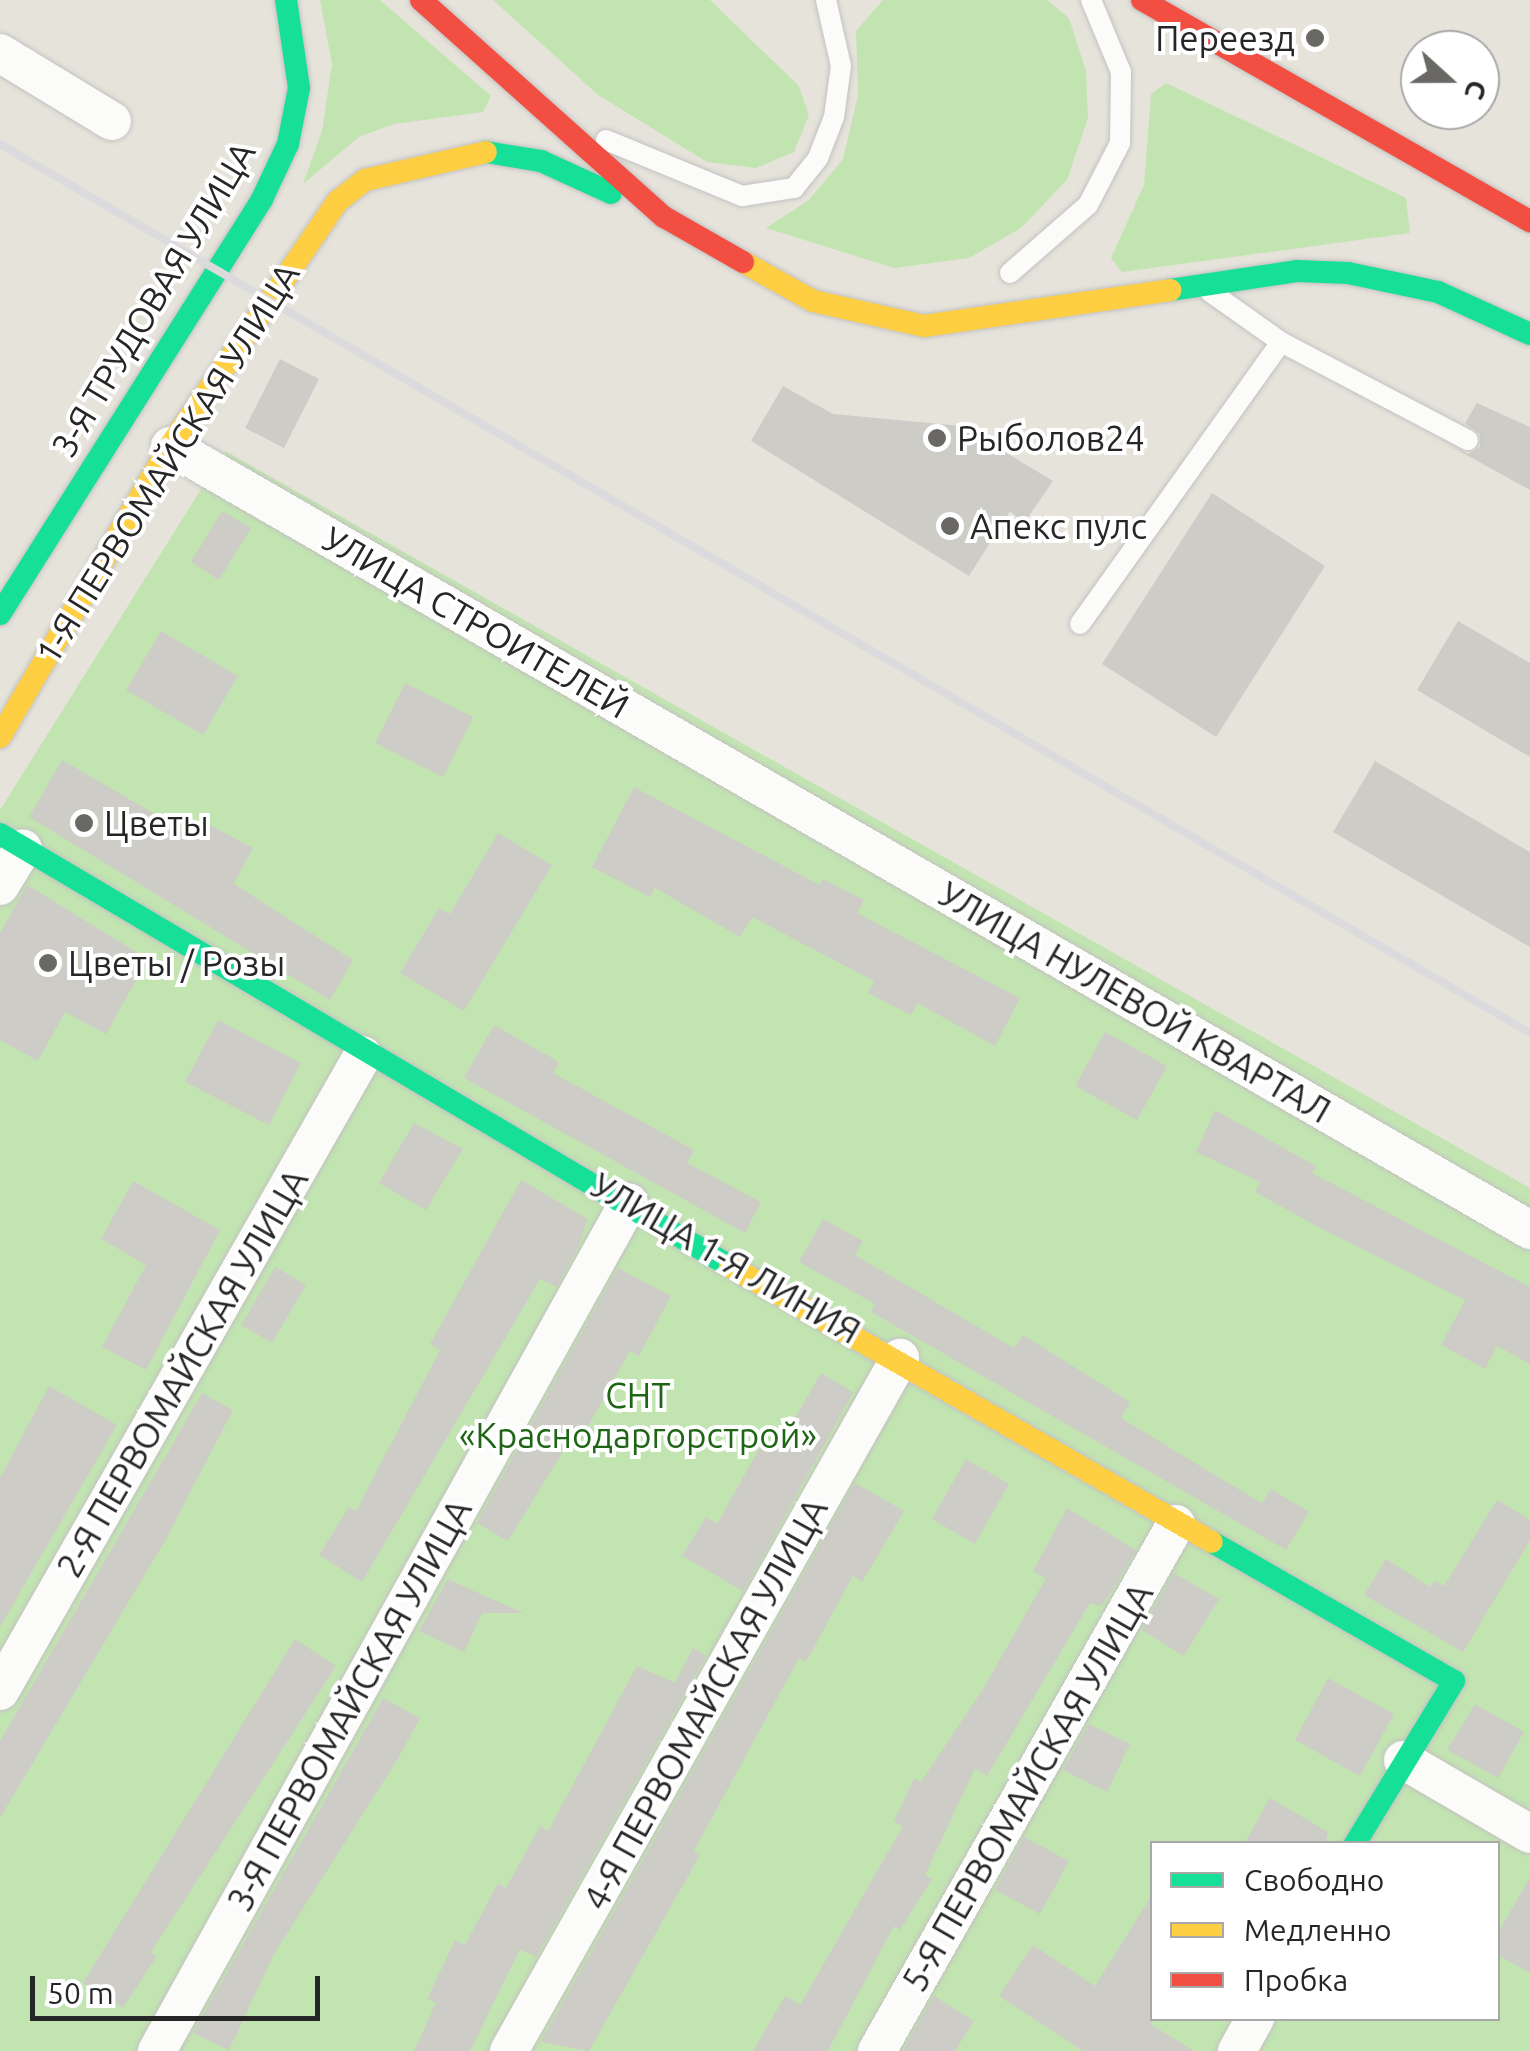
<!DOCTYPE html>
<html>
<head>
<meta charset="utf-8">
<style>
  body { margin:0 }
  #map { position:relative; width:1530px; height:2051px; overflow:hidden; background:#e6e3db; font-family:Ubuntu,sans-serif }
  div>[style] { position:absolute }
  .green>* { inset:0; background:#c2e4b1 }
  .building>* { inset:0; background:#ceccc7 }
  .roads { filter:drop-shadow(0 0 2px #c3c2c1) drop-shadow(0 0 2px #c3c2c1) }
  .lane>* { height:20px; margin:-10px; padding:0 10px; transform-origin:10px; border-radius:10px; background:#fbfbfa }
  .street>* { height:38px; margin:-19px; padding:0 19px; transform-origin:19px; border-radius:19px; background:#fbfbfa }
  .fast>* { height:22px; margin:-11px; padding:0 11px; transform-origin:11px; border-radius:11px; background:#16e098 }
  .slow>* { height:22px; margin:-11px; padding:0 11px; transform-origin:11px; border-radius:11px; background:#ffcf43 }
  .jam>* { height:22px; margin:-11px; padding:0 11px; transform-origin:11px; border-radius:11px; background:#f24e42 }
  .rail>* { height:8px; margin:-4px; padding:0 4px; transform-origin:4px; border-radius:4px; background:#dbdbdd }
  .dots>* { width:28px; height:28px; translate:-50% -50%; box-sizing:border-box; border:5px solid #fff; border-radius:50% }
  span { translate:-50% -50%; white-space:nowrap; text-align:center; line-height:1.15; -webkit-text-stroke:8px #fff; paint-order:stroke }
  .poi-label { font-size:35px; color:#262626 }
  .right { translate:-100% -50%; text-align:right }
  .left { translate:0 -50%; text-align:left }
  .street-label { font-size:35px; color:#262626 }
  .park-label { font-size:35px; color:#1e6515 }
  .legend { position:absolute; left:1150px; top:1841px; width:350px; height:180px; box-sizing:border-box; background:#fff; border:2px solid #a8a8a8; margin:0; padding:12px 18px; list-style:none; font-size:30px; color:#262626 }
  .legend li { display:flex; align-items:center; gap:20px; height:50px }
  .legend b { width:50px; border:2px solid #a8a8a8 }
  .north { position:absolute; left:1400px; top:30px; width:100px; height:100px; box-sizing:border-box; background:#fff; border:2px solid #a8a8a8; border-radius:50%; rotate:111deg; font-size:28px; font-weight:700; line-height:40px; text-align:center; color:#262626 }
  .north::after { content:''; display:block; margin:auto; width:35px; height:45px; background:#696865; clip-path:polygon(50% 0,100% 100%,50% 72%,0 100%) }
  .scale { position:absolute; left:30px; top:1976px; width:290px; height:45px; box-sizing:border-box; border:5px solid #262626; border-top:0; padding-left:12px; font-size:30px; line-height:35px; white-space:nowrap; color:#262626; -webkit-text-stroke:8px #fff; paint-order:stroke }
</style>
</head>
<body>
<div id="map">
  <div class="green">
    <i style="clip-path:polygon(320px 0,380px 0,491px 96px,483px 112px,394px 124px,359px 137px,303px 184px,322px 131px,332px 64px)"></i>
    <i style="clip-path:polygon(493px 0,710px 0,798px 85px,809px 115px,794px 152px,756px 168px,707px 162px,598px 95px)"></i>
    <i style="clip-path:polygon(883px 0,1047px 0,1069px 18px,1086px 71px,1088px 118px,1067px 180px,1021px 228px,969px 258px,894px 268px,766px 228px,809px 200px,843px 159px,858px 95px,856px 31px)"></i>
    <i style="clip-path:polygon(1166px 83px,1406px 198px,1410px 233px,1122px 272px,1111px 258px,1144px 185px,1151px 94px)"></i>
    <i style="clip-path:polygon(evenodd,225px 451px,1530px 1188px,1530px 2051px,0 2051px,0 810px,225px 451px,1152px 1844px,1498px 1844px,1498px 2018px,1152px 2018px,1152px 1844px)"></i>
  </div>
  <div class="building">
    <i style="clip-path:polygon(280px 359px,319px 379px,284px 448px,245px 428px)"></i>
    <i style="clip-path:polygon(783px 386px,833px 414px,962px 426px,1053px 481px,1024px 523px,1010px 511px,969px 576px,751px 441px)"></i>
    <i style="clip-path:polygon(1477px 403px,1530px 427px,1530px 490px,1450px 446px,1468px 454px,1480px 447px,1480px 434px,1465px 423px)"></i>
    <i style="clip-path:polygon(1212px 493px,1325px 566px,1216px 737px,1102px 664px)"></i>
    <i style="clip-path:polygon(222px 511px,251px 528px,219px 580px,191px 562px)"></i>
    <i style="clip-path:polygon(1458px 621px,1530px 663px,1530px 757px,1417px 690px)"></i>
    <i style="clip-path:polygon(161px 631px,238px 676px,203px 735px,126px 690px)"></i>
    <i style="clip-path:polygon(405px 683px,473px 717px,443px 777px,375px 743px)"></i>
    <i style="clip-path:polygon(62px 760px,196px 838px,204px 822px,253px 848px,234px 884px,353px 960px,330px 1000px,29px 817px)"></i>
    <i style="clip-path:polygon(1375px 761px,1530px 852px,1530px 947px,1333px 832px)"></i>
    <i style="clip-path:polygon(634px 787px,820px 885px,823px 879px,864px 900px,857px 913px,1020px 998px,995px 1046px,917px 1003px,911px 1015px,868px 993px,874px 981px,752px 917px,740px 937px,655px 888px,650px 897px,592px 867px)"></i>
    <i style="clip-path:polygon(498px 833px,552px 865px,464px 1011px,400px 973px,439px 908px,450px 914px)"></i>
    <i style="clip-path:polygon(27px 885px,148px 959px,106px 1034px,65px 1012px,38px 1061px,0 1040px,0 933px)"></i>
    <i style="clip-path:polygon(218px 1020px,301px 1063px,269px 1125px,185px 1082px)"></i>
    <i style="clip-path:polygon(494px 1025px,559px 1062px,553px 1073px,694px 1150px,687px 1163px,761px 1202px,745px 1233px,464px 1078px)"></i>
    <i style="clip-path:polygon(1105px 1032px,1167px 1066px,1137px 1120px,1075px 1086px)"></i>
    <i style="clip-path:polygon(1215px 1110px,1316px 1166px,1312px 1173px,1530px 1287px,1530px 1364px,1497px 1346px,1485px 1369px,1441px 1345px,1465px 1300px,1324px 1230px,1255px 1192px,1260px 1182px,1196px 1152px)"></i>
    <i style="clip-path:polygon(414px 1123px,463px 1149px,426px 1210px,379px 1183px)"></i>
    <i style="clip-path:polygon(521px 1180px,588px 1219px,578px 1247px,556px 1287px,540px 1279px,362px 1582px,319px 1555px,349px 1507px,356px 1511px,440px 1350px,430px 1344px)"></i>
    <i style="clip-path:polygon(133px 1181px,220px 1230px,146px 1370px,102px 1347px,146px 1265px,101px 1239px)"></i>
    <i style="clip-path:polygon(823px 1219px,863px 1241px,855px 1255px,1014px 1348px,1023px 1335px,1130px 1402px,1121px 1418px,1213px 1474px,1262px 1503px,1271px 1489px,1309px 1512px,1286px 1550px,871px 1312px,875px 1304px,799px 1262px)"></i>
    <i style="clip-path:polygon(275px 1267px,306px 1285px,272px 1343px,241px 1325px)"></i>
    <i style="clip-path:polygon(618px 1268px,671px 1296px,639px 1356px,630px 1351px,581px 1439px,573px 1435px,508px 1541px,477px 1523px)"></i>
    <i style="clip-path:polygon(821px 1373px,853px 1392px,743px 1591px,682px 1556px,706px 1517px,717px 1524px,764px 1440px,778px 1448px)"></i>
    <i style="clip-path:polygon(49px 1386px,117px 1425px,0 1627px,0 1478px)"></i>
    <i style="clip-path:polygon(202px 1393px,233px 1410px,166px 1539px,0 1818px,0 1741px)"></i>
    <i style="clip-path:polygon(966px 1459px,1009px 1484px,975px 1544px,932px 1519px)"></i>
    <i style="clip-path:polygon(855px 1483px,904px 1511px,862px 1582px,853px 1576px,806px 1662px,799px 1658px,694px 1851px,700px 1855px,589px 2051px,541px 2042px)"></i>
    <i style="clip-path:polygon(1497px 1500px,1530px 1520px,1530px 1540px,1463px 1652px,1364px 1595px,1386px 1559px,1430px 1587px,1434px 1581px,1444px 1586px)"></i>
    <i style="clip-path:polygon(1067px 1508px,1136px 1550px,1111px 1592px,1101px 1606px,1090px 1603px,987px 1776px,975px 1768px,925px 1875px,932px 1879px,900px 1930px,894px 1926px,828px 2051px,753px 2051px,785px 1996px,800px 2005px,903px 1826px,894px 1822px,914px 1778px,921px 1782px,985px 1686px,1046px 1578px,1033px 1571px)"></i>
    <i style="clip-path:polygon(1174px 1573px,1219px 1599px,1184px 1656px,1142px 1630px)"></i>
    <i style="clip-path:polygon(448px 1579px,489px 1598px,524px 1613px,482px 1613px,464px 1652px,419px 1631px)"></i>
    <i style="clip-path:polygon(295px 1639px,336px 1666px,151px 1952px,157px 1956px,123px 2008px,83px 1983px)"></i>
    <i style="clip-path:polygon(693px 1648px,706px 1656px,536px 1957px,520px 1949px,470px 2051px,414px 2051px,436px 2003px,427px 1999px,455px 1940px,465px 1945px,498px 1883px,506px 1888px,540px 1826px,548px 1831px,637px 1666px,675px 1683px)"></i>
    <i style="clip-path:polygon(1328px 1678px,1394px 1714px,1360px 1776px,1295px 1740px)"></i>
    <i style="clip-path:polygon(383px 1698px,420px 1718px,399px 1757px,274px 1954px,229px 2050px,193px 2033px)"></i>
    <i style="clip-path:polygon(1475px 1704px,1524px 1732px,1498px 1778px,1447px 1750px)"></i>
    <i style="clip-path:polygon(1089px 1724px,1130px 1744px,1107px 1792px,1063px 1770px)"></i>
    <i style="clip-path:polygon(1270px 1798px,1328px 1832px,1325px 1844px,1244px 1844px)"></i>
    <i style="clip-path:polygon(1024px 1837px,1069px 1861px,1040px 1914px,995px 1890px)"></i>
    <i style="clip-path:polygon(1530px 1877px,1530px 1973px,1498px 1955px,1498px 1933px)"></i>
    <i style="clip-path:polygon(1152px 1895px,1152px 2025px,1194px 2051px,1083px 2051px,999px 1996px,1033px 1945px,1095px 1986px)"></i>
    <i style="clip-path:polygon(934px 1996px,974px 2021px,955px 2051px,903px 2051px)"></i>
  </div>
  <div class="roads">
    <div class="lane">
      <i style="left:606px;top:140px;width:147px;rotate:22.4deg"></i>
      <i style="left:742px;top:196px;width:53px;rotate:-8.7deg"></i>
      <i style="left:794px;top:188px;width:38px;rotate:-51deg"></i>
      <i style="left:818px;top:158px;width:44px;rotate:-68.7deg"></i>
      <i style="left:834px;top:117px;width:51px;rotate:-82.2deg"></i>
      <i style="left:841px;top:66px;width:68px;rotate:-102.8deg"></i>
      <i style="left:1010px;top:273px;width:103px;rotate:-41.1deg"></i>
      <i style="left:1088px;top:205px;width:70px;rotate:-62.7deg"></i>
      <i style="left:1120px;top:143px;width:71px;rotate:-89.2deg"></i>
      <i style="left:1121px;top:72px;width:78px;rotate:-112.6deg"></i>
      <i style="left:1209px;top:291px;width:88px;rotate:35.3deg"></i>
      <i style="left:1281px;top:342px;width:211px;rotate:27.7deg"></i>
      <i style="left:1080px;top:624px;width:346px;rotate:-54.5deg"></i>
    </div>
    <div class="street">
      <i style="left:0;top:53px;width:131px;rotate:31.3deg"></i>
      <i style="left:170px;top:446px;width:1570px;rotate:29.96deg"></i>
      <i style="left:0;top:886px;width:44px;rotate:-58.8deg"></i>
      <i style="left:0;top:1691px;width:732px;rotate:-60.28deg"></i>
      <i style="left:1403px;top:1760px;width:147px;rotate:30.2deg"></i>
      <i style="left:157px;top:2051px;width:971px;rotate:-60.93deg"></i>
      <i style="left:509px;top:2051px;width:796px;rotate:-60.57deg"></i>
      <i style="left:877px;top:2051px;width:606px;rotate:-60.43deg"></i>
      <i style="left:1237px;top:2051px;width:38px;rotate:-61deg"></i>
    </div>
    <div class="fast">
      <i style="left:486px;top:152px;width:56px;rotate:9.3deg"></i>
      <i style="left:541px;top:161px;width:77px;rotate:24.6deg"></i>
      <i style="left:1170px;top:290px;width:128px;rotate:-8.5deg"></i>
      <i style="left:1297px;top:271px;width:51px;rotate:2.2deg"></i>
      <i style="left:1348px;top:273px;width:92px;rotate:11.9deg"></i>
      <i style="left:1438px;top:292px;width:101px;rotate:24.5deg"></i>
      <i style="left:0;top:614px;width:491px;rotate:-57.7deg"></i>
      <i style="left:262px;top:199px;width:61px;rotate:-64.7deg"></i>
      <i style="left:288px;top:144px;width:57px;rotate:-78.9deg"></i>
      <i style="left:299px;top:88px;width:89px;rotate:-98.4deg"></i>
      <i style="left:0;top:834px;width:848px;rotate:30.62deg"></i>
      <i style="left:1212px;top:1542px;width:279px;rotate:29.9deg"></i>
      <i style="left:1454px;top:1681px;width:191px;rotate:121.3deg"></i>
    </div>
    <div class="slow">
      <i style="left:743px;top:262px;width:80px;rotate:29.1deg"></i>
      <i style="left:813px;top:301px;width:114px;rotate:12.7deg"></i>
      <i style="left:924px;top:326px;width:249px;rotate:-8.3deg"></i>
      <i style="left:0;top:737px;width:337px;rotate:-59.7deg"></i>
      <i style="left:170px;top:446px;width:297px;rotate:-55.6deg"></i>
      <i style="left:338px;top:201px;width:34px;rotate:-38deg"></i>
      <i style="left:365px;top:180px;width:124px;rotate:-13deg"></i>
      <i style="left:730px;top:1266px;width:555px;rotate:29.8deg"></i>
    </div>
    <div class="jam">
      <i style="left:421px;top:0;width:326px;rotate:41.8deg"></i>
      <i style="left:664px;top:217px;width:91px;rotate:29.7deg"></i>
      <i style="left:1142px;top:0;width:447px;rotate:29.7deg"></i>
    </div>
  </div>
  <div class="rail">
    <i style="left:0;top:144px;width:1770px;rotate:30.16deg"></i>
  </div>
  <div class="dots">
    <i style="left:1315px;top:38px;background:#696865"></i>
    <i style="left:937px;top:438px;background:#696865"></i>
    <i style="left:950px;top:526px;background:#696865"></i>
    <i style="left:84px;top:823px;background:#696865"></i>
    <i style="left:48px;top:963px;background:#696865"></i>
  </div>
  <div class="poi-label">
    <span class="right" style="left:1295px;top:38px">Переезд</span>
    <span class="left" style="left:957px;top:438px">Рыболов24</span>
    <span class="left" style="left:970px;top:526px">Апекс пулс</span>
    <span class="left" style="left:104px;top:823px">Цветы</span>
    <span class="left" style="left:68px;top:963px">Цветы / Розы</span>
  </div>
  <div class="street-label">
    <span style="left:153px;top:299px;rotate:-59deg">3-Я ТРУДОВАЯ УЛИЦА</span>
    <span style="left:167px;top:463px;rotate:-58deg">1-Я ПЕРВОМАЙСКАЯ УЛИЦА</span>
    <span style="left:476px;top:622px;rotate:30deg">УЛИЦА СТРОИТЕЛЕЙ</span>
    <span style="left:1135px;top:1002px;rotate:30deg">УЛИЦА НУЛЕВОЙ КВАРТАЛ</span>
    <span style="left:726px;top:1258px;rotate:30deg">УЛИЦА 1-Я ЛИНИЯ</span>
    <span style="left:182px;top:1373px;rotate:-60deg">2-Я ПЕРВОМАЙСКАЯ УЛИЦА</span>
    <span style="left:705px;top:1704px;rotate:-61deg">4-Я ПЕРВОМАЙСКАЯ УЛИЦА</span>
    <span style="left:349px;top:1705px;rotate:-61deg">3-Я ПЕРВОМАЙСКАЯ УЛИЦА</span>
    <span style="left:1027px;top:1787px;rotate:-60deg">5-Я ПЕРВОМАЙСКАЯ УЛИЦА</span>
  </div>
  <div class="park-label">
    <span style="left:638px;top:1415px">СНТ<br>«Краснодаргорстрой»</span>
  </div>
  <ul class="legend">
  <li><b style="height:12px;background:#16e098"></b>Свободно</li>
  <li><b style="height:12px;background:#ffcf43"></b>Медленно</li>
  <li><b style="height:12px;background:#f24e42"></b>Пробка</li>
  </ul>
  <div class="north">С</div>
  <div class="scale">50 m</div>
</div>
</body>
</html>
